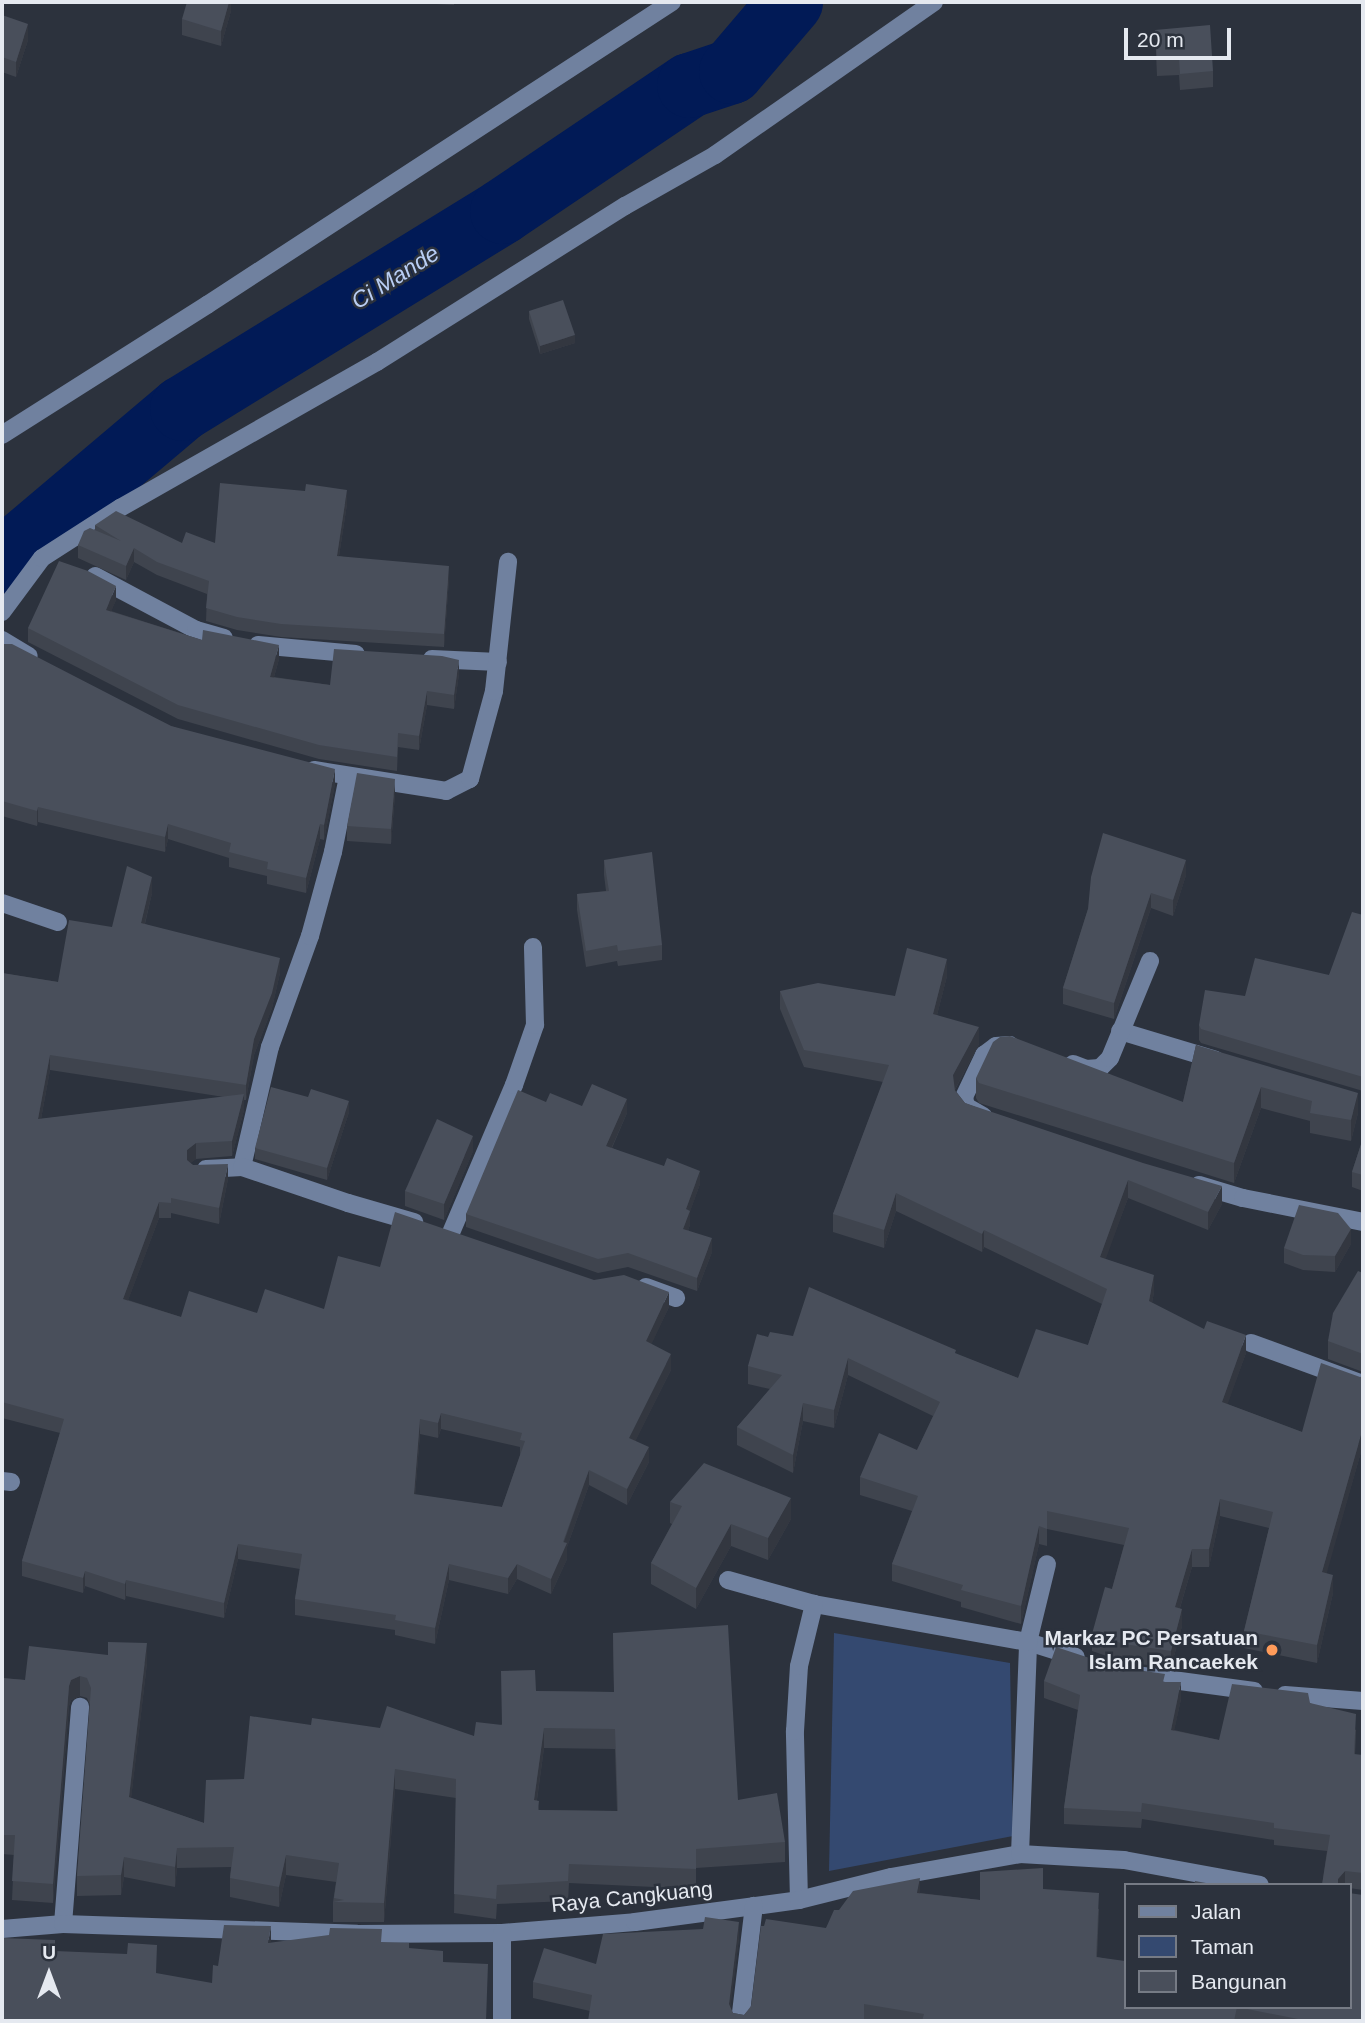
<!DOCTYPE html>
<html>
<head>
<meta charset="utf-8">
<style>
  body { margin:0 }
  #map { position:relative; width:1365px; height:2023px; overflow:hidden; background:#2c323d; font-family:Arial,sans-serif }
  div>[style] { position:absolute }
  .green>* { inset:0; background:#344970 }
  .river>* { height:65px; margin:-32.5px; padding:0 32.5px; transform-origin:32.5px; border-radius:32.5px; background:#011a56 }
  .minor>* { height:18px; margin:-9px; padding:0 9px; transform-origin:9px; border-radius:9px; background:#70819f }
  .wall>* { inset:0; background:#3f444e }
  .shaded-wall>* { inset:0; background:#333740 }
  .building>* { inset:0; background:#494f5b }
  .dots>* { width:19px; height:19px; translate:-50% -50%; box-sizing:border-box; border:4px solid #2c323d; border-radius:50% }
  span { translate:-50% -50%; white-space:nowrap; text-align:center; line-height:1.15; -webkit-text-stroke:5px #2c323d; paint-order:stroke }
  .poi-label { font-size:21px; color:#e5e9f0; font-weight:700 }
  .right { translate:-100% -50%; text-align:right }
  .street-label { font-size:21px; color:#e5e9f0 }
  .water-label { font-size:23px; color:#b9cef4; font-style:italic }
  .frame { position:absolute; inset:0; border:4px solid #e5e9f0; pointer-events:none }
  .legend { position:absolute; left:1124px; top:1883px; width:228px; height:126px; box-sizing:border-box; background:#2c323d; border:2px solid #767b85; margin:0; padding:9px 12px; list-style:none; font-size:21px; color:#e5e9f0 }
  .legend li { display:flex; align-items:center; gap:14px; height:35px }
  .legend b { width:35px; border:2px solid #767b85 }
  .north { position:absolute; left:14px; top:1939px; width:70px; height:70px; -webkit-text-stroke:5px #2c323d; paint-order:stroke; rotate:0deg; font-size:19px; font-weight:700; line-height:28px; text-align:center; color:#e5e9f0 }
  .north::after { content:''; display:block; margin:auto; width:24px; height:32px; background:#e5e9f0; clip-path:polygon(50% 0,100% 100%,50% 72%,0 100%) }
  .scale { position:absolute; left:1124px; top:28px; width:107px; height:32px; box-sizing:border-box; border:4px solid #e5e9f0; border-top:0; padding-left:9px; font-size:21px; line-height:24px; white-space:nowrap; color:#e5e9f0; -webkit-text-stroke:5px #2c323d; paint-order:stroke }
</style>
</head>
<body>
<div id="map">
  <div class="green">
    <i style="clip-path:polygon(834px 1633px,1010px 1663px,1013px 1836px,829px 1871px)"></i>
  </div>
  <div class="river">
    <i style="left:2px;top:560px;width:236px;rotate:-40.2deg"></i>
    <i style="left:182px;top:408px;width:376px;rotate:-31.6deg"></i>
    <i style="left:502px;top:211px;width:225px;rotate:-34deg"></i>
    <i style="left:689px;top:85px;width:44px;rotate:-18.4deg"></i>
    <i style="left:731px;top:71px;width:91px;rotate:-49.5deg"></i>
  </div>
  <div class="minor">
    <i style="left:2px;top:435px;width:243px;rotate:-32.4deg"></i>
    <i style="left:207px;top:305px;width:555px;rotate:-33.09deg"></i>
    <i style="left:95px;top:576px;width:115px;rotate:28.1deg"></i>
    <i style="left:196px;top:630px;width:29px;rotate:16deg"></i>
    <i style="left:2px;top:612px;width:67px;rotate:-53.5deg"></i>
    <i style="left:42px;top:558px;width:93px;rotate:-32.7deg"></i>
    <i style="left:120px;top:508px;width:296px;rotate:-29.6deg"></i>
    <i style="left:377px;top:362px;width:293px;rotate:-32.2deg"></i>
    <i style="left:625px;top:206px;width:103px;rotate:-29.5deg"></i>
    <i style="left:715px;top:155px;width:267px;rotate:-34.9deg"></i>
    <i style="left:2px;top:640px;width:31px;rotate:31deg"></i>
    <i style="left:258px;top:645px;width:98px;rotate:5.2deg"></i>
    <i style="left:432px;top:659px;width:66px;rotate:2.6deg"></i>
    <i style="left:314px;top:770px;width:134px;rotate:9deg"></i>
    <i style="left:446px;top:791px;width:27px;rotate:-27deg"></i>
    <i style="left:470px;top:779px;width:91px;rotate:-74.7deg"></i>
    <i style="left:494px;top:691px;width:130px;rotate:-83.8deg"></i>
    <i style="left:2px;top:903px;width:59px;rotate:18.7deg"></i>
    <i style="left:1120px;top:1031px;width:100px;rotate:16.8deg"></i>
    <i style="left:1073px;top:1064px;width:14px;rotate:21deg"></i>
    <i style="left:1086px;top:1069px;width:14px;rotate:-4deg"></i>
    <i style="left:1100px;top:1068px;width:14px;rotate:-45deg"></i>
    <i style="left:1110px;top:1058px;width:105px;rotate:-67.6deg"></i>
    <i style="left:983px;top:1116px;width:20px;rotate:-150deg"></i>
    <i style="left:966px;top:1106px;width:9px;rotate:-103deg"></i>
    <i style="left:964px;top:1097px;width:47px;rotate:-64.5deg"></i>
    <i style="left:984px;top:1055px;width:15px;rotate:-37deg"></i>
    <i style="left:996px;top:1046px;width:14px;rotate:-4deg"></i>
    <i style="left:242px;top:1167px;width:123px;rotate:-76.9deg"></i>
    <i style="left:270px;top:1047px;width:118px;rotate:-70.2deg"></i>
    <i style="left:310px;top:936px;width:87px;rotate:-74.7deg"></i>
    <i style="left:333px;top:852px;width:77px;rotate:-78.8deg"></i>
    <i style="left:206px;top:1169px;width:36px;rotate:-3deg"></i>
    <i style="left:242px;top:1167px;width:112px;rotate:18.8deg"></i>
    <i style="left:348px;top:1203px;width:69px;rotate:16.1deg"></i>
    <i style="left:1199px;top:1185px;width:46px;rotate:16.5deg"></i>
    <i style="left:1243px;top:1198px;width:122px;rotate:11.3deg"></i>
    <i style="left:450px;top:1235px;width:163px;rotate:-66.9deg"></i>
    <i style="left:514px;top:1085px;width:64px;rotate:-70.7deg"></i>
    <i style="left:535px;top:1025px;width:78px;rotate:-91.5deg"></i>
    <i style="left:646px;top:1287px;width:32px;rotate:20deg"></i>
    <i style="left:1251px;top:1343px;width:119px;rotate:20.1deg"></i>
    <i style="left:2px;top:1481px;width:9px;rotate:6deg"></i>
    <i style="left:728px;top:1580px;width:89px;rotate:15.6deg"></i>
    <i style="left:814px;top:1604px;width:217px;rotate:10.1deg"></i>
    <i style="left:1028px;top:1642px;width:50px;rotate:17.4deg"></i>
    <i style="left:1143px;top:1676px;width:112px;rotate:7.7deg"></i>
    <i style="left:1285px;top:1695px;width:78px;rotate:4.4deg"></i>
    <i style="left:1020px;top:1854px;width:212px;rotate:-87.8deg"></i>
    <i style="left:1028px;top:1642px;width:80px;rotate:-76.3deg"></i>
    <i style="left:799px;top:1900px;width:169px;rotate:-91.4deg"></i>
    <i style="left:795px;top:1731px;width:65px;rotate:-86.5deg"></i>
    <i style="left:799px;top:1666px;width:64px;rotate:-76.4deg"></i>
    <i style="left:63px;top:1924px;width:218px;rotate:-85.5deg"></i>
    <i style="left:2px;top:1929px;width:61px;rotate:-4.7deg"></i>
    <i style="left:63px;top:1924px;width:294px;rotate:1.9deg"></i>
    <i style="left:357px;top:1934px;width:145px;rotate:-0.4deg"></i>
    <i style="left:502px;top:1933px;width:133px;rotate:-4.7deg"></i>
    <i style="left:635px;top:1922px;width:165px;rotate:-7.6deg"></i>
    <i style="left:799px;top:1900px;width:95px;rotate:-14deg"></i>
    <i style="left:891px;top:1877px;width:131px;rotate:-10.1deg"></i>
    <i style="left:1020px;top:1854px;width:104px;rotate:3.3deg"></i>
    <i style="left:1124px;top:1860px;width:138px;rotate:10.4deg"></i>
    <i style="left:502px;top:2021px;width:88px;rotate:-90deg"></i>
    <i style="left:740px;top:2021px;width:116px;rotate:-83.1deg"></i>
  </div>
  <div class="wall">
    <i style="clip-path:polygon(231px 2px,231px 11px,221px 46px,182px 35px,182px 19px)"></i>
    <i style="clip-path:polygon(399px 2px,454px 2px,454px 5px)"></i>
    <i style="clip-path:polygon(2px 15px,28px 40px,16px 77px,2px 72px)"></i>
    <i style="clip-path:polygon(1155px 30px,1213px 71px,1213px 87px,1180px 90px,1179px 75px,1157px 76px)"></i>
    <i style="clip-path:polygon(529px 311px,575px 343px,540px 354px,529px 319px)"></i>
    <i style="clip-path:polygon(347px 504px,339px 556px,449px 579px,444px 647px,281px 637px,237px 630px,206px 621px,207px 594px,157px 575px,134px 562px,126px 580px,78px 558px,78px 545px,95px 529px,95px 525px,182px 543px,215px 543px)"></i>
    <i style="clip-path:polygon(116px 600px,111px 611px,202px 640px,279px 659px,274px 677px,330px 685px,459px 674px,454px 709px,427px 705px,419px 750px,398px 747px,397px 771px,319px 759px,178px 719px,28px 642px,28px 628px)"></i>
    <i style="clip-path:polygon(2px 644px,171px 726px,335px 784px,324px 840px,320px 839px,306px 893px,267px 884px,267px 876px,229px 867px,229px 858px,168px 839px,165px 852px,38px 822px,37px 826px,2px 816px)"></i>
    <i style="clip-path:polygon(395px 794px,391px 844px,347px 841px,347px 826px)"></i>
    <i style="clip-path:polygon(604px 860px,662px 945px,662px 960px,618px 966px,617px 961px,586px 967px,577px 910px,577px 894px,606px 891px,604px 875px)"></i>
    <i style="clip-path:polygon(1186px 875px,1173px 916px,1151px 908px,1114px 1019px,1063px 1004px,1063px 988px,1088px 909px)"></i>
    <i style="clip-path:polygon(evenodd,152px 893px,145px 924px,280px 973px,272px 1008px,254px 1055px,246px 1100px,244px 1100px,244px 1110px,232px 1156px,196px 1159px,190px 1163px,193px 1165px,228px 1179px,219px 1224px,171px 1213px,171px 1218px,159px 1218px,128px 1300px,181px 1317px,324px 1309px,380px 1267px,669px 1307px,651px 1344px,671px 1370px,635px 1441px,649px 1462px,627px 1505px,589px 1485px,567px 1547px,567px 1559px,551px 1594px,517px 1579px,508px 1594px,449px 1580px,435px 1644px,395px 1635px,395px 1630px,295px 1615px,295px 1599px,300px 1569px,238px 1559px,224px 1618px,126px 1596px,125px 1600px,85px 1586px,83px 1593px,22px 1576px,22px 1561px,60px 1433px,2px 1418px,2px 973px,58px 982px,112px 927px,152px 893px,50px 1070px,224px 1097px,41px 1119px,50px 1070px,152px 893px,441px 1429px,520px 1447px,520px 1455px,502px 1507px,415px 1495px,420px 1434px,438px 1438px,441px 1429px)"></i>
    <i style="clip-path:polygon(1363px 915px,1363px 1091px,1201px 1043px,1199px 1040px,1199px 1025px,1245px 996px,1329px 975px)"></i>
    <i style="clip-path:polygon(947px 976px,937px 1015px,979px 1044px,955px 1090px,965px 1103px,1222px 1204px,1208px 1230px,1128px 1198px,1105px 1259px,1154px 1292px,1152px 1303px,1246px 1353px,1227px 1404px,1302px 1432px,1363px 1445px,1326px 1573px,1333px 1593px,1317px 1663px,1244px 1648px,1244px 1631px,1269px 1528px,1220px 1516px,1209px 1567px,1192px 1567px,1180px 1608px,1182px 1626px,1171px 1668px,1124px 1662px,1092px 1651px,1092px 1634px,1112px 1589px,1124px 1545px,1047px 1529px,1047px 1546px,1039px 1544px,1021px 1624px,961px 1607px,961px 1602px,892px 1581px,892px 1564px,912px 1511px,860px 1495px,860px 1477px,917px 1450px,933px 1416px,848px 1375px,834px 1428px,803px 1421px,793px 1473px,737px 1445px,737px 1427px,770px 1389px,748px 1384px,748px 1366px,768px 1337px,793px 1336px,956px 1354px,1018px 1378px,1088px 1345px,1102px 1304px,984px 1247px,982px 1252px,896px 1211px,884px 1248px,833px 1232px,833px 1214px,883px 1082px,804px 1067px,780px 1009px,780px 991px,895px 996px)"></i>
    <i style="clip-path:polygon(1196px 1045px,1358px 1113px,1351px 1141px,1310px 1133px,1310px 1121px,1261px 1108px,1234px 1183px,979px 1103px,976px 1098px,976px 1078px,1183px 1102px)"></i>
    <i style="clip-path:polygon(546px 1102px,627px 1113px,612px 1148px,700px 1184px,690px 1211px,690px 1225px,688px 1230px,712px 1252px,697px 1291px,628px 1267px,598px 1273px,466px 1227px,466px 1214px)"></i>
    <i style="clip-path:polygon(349px 1112px,327px 1180px,255px 1159px,255px 1148px)"></i>
    <i style="clip-path:polygon(1363px 1138px,1363px 1191px,1352px 1187px,1352px 1172px)"></i>
    <i style="clip-path:polygon(473px 1151px,444px 1220px,405px 1206px,405px 1191px)"></i>
    <i style="clip-path:polygon(1351px 1244px,1335px 1272px,1303px 1270px,1284px 1263px,1284px 1248px)"></i>
    <i style="clip-path:polygon(1363px 1273px,1363px 1372px,1328px 1359px,1328px 1341px)"></i>
    <i style="clip-path:polygon(670px 1502px,791px 1519px,768px 1560px,731px 1546px,696px 1609px,651px 1584px,651px 1563px,672px 1524px,670px 1523px)"></i>
    <i style="clip-path:polygon(evenodd,613px 1633px,738px 1800px,785px 1842px,785px 1862px,696px 1868px,696px 1889px,569px 1883px,568px 1901px,497px 1904px,496px 1919px,454px 1913px,456px 1798px,395px 1789px,384px 1922px,333px 1922px,333px 1902px,336px 1882px,286px 1875px,279px 1907px,230px 1897px,230px 1878px,231px 1867px,177px 1868px,175px 1887px,124px 1877px,121px 1895px,77px 1896px,77px 1876px,90px 1705px,87px 1698px,80px 1696px,71px 1700px,69px 1706px,53px 1903px,12px 1900px,14px 1855px,2px 1854px,2px 1678px,25px 1680px,147px 1663px,131px 1798px,204px 1823px,244px 1779px,311px 1725px,380px 1728px,474px 1736px,501px 1725px,536px 1691px,614px 1692px,613px 1633px,544px 1748px,615px 1749px,617px 1811px,539px 1810px,537px 1800px,544px 1748px)"></i>
    <i style="clip-path:polygon(1117px 1667px,1165px 1682px,1181px 1699px,1174px 1730px,1219px 1740px,1310px 1703px,1356px 1730px,1355px 1755px,1363px 1755px,1363px 1890px,1349px 1888px,1349px 1885px,1322px 1885px,1327px 1851px,1274px 1845px,1274px 1840px,1142px 1819px,1141px 1828px,1064px 1824px,1064px 1808px,1078px 1710px,1044px 1698px,1044px 1681px)"></i>
    <i style="clip-path:polygon(1043px 1889px,1099px 1909px,1097px 1957px,1349px 2007px,1363px 2021px,870px 2021px,590px 2011px,533px 1998px,533px 1982px,596px 1964px,739px 1938px,730px 2008px,733px 2013px,744px 2015px,826px 1928px,839px 1910px,920px 1893px,980px 1900px)"></i>
  </div>
  <div class="shaded-wall">
    <i style="clip-path:polygon(229px 2px,231px 2px,231px 11px,221px 46px,221px 31px)"></i>
    <i style="clip-path:polygon(28px 24px,28px 40px,16px 77px,16px 62px)"></i>
    <i style="clip-path:polygon(575px 335px,575px 343px,540px 354px,540px 346px)"></i>
    <i style="clip-path:polygon(347px 490px,347px 504px,337px 569px,337px 556px)"></i>
    <i style="clip-path:polygon(134px 548px,134px 562px,126px 580px,126px 566px)"></i>
    <i style="clip-path:polygon(449px 566px,449px 579px,444px 647px,444px 634px)"></i>
    <i style="clip-path:polygon(116px 586px,116px 600px,106px 624px,106px 610px)"></i>
    <i style="clip-path:polygon(279px 645px,279px 659px,270px 691px,270px 677px)"></i>
    <i style="clip-path:polygon(459px 660px,459px 674px,454px 709px,454px 695px)"></i>
    <i style="clip-path:polygon(427px 691px,427px 705px,419px 750px,419px 736px)"></i>
    <i style="clip-path:polygon(335px 769px,335px 784px,324px 840px,324px 825px)"></i>
    <i style="clip-path:polygon(395px 779px,395px 794px,391px 844px,391px 829px)"></i>
    <i style="clip-path:polygon(38px 807px,38px 822px,37px 826px,37px 811px)"></i>
    <i style="clip-path:polygon(168px 824px,168px 839px,165px 852px,165px 837px)"></i>
    <i style="clip-path:polygon(320px 824px,320px 839px,306px 893px,306px 878px)"></i>
    <i style="clip-path:polygon(1186px 860px,1186px 875px,1173px 916px,1173px 900px)"></i>
    <i style="clip-path:polygon(152px 877px,152px 893px,141px 939px,141px 923px)"></i>
    <i style="clip-path:polygon(1151px 893px,1151px 908px,1114px 1019px,1114px 1003px)"></i>
    <i style="clip-path:polygon(280px 958px,280px 973px,272px 1008px,254px 1055px,246px 1100px,246px 1085px,254px 1039px)"></i>
    <i style="clip-path:polygon(947px 959px,947px 976px,933px 1031px,933px 1014px)"></i>
    <i style="clip-path:polygon(979px 1027px,979px 1044px,953px 1093px,953px 1075px)"></i>
    <i style="clip-path:polygon(50px 1055px,50px 1070px,38px 1135px,38px 1119px)"></i>
    <i style="clip-path:polygon(1261px 1087px,1261px 1108px,1234px 1183px,1234px 1163px)"></i>
    <i style="clip-path:polygon(1358px 1093px,1358px 1113px,1351px 1141px,1351px 1120px)"></i>
    <i style="clip-path:polygon(244px 1094px,244px 1110px,232px 1156px,232px 1141px)"></i>
    <i style="clip-path:polygon(627px 1099px,627px 1113px,606px 1160px,606px 1146px)"></i>
    <i style="clip-path:polygon(349px 1101px,349px 1112px,327px 1180px,327px 1168px)"></i>
    <i style="clip-path:polygon(473px 1136px,473px 1151px,444px 1220px,444px 1204px)"></i>
    <i style="clip-path:polygon(196px 1143px,196px 1159px,187px 1166px,187px 1150px)"></i>
    <i style="clip-path:polygon(228px 1164px,228px 1179px,219px 1224px,219px 1208px)"></i>
    <i style="clip-path:polygon(700px 1171px,700px 1184px,686px 1223px,686px 1209px)"></i>
    <i style="clip-path:polygon(1128px 1180px,1128px 1198px,1100px 1275px,1100px 1257px)"></i>
    <i style="clip-path:polygon(1222px 1186px,1222px 1204px,1208px 1230px,1208px 1212px)"></i>
    <i style="clip-path:polygon(896px 1193px,896px 1211px,884px 1248px,884px 1230px)"></i>
    <i style="clip-path:polygon(159px 1202px,159px 1218px,123px 1314px,123px 1299px)"></i>
    <i style="clip-path:polygon(690px 1211px,690px 1225px,683px 1242px,683px 1229px)"></i>
    <i style="clip-path:polygon(1351px 1229px,1351px 1244px,1335px 1272px,1335px 1256px)"></i>
    <i style="clip-path:polygon(984px 1230px,984px 1247px,982px 1252px,982px 1234px)"></i>
    <i style="clip-path:polygon(712px 1238px,712px 1252px,697px 1291px,697px 1278px)"></i>
    <i style="clip-path:polygon(1154px 1275px,1154px 1292px,1149px 1319px,1149px 1301px)"></i>
    <i style="clip-path:polygon(669px 1292px,669px 1307px,646px 1356px,646px 1341px)"></i>
    <i style="clip-path:polygon(1246px 1335px,1246px 1353px,1222px 1420px,1222px 1402px)"></i>
    <i style="clip-path:polygon(671px 1354px,671px 1370px,629px 1454px,629px 1438px)"></i>
    <i style="clip-path:polygon(848px 1358px,848px 1375px,834px 1428px,834px 1410px)"></i>
    <i style="clip-path:polygon(803px 1403px,803px 1421px,793px 1473px,793px 1455px)"></i>
    <i style="clip-path:polygon(441px 1413px,441px 1429px,438px 1438px,438px 1423px)"></i>
    <i style="clip-path:polygon(420px 1419px,420px 1434px,414px 1510px,414px 1494px)"></i>
    <i style="clip-path:polygon(1363px 1428px,1363px 1445px,1322px 1590px,1322px 1572px)"></i>
    <i style="clip-path:polygon(649px 1447px,649px 1462px,627px 1505px,627px 1489px)"></i>
    <i style="clip-path:polygon(589px 1470px,589px 1485px,567px 1547px,567px 1559px,551px 1594px,551px 1579px)"></i>
    <i style="clip-path:polygon(791px 1498px,791px 1519px,768px 1560px,768px 1538px)"></i>
    <i style="clip-path:polygon(1220px 1499px,1220px 1516px,1209px 1567px,1209px 1549px)"></i>
    <i style="clip-path:polygon(731px 1524px,731px 1546px,696px 1609px,696px 1588px)"></i>
    <i style="clip-path:polygon(1039px 1526px,1039px 1544px,1021px 1624px,1021px 1606px)"></i>
    <i style="clip-path:polygon(238px 1544px,238px 1559px,224px 1618px,224px 1603px)"></i>
    <i style="clip-path:polygon(1192px 1549px,1192px 1567px,1175px 1624px,1175px 1607px)"></i>
    <i style="clip-path:polygon(449px 1564px,449px 1580px,435px 1644px,435px 1628px)"></i>
    <i style="clip-path:polygon(517px 1564px,517px 1579px,508px 1594px,508px 1578px)"></i>
    <i style="clip-path:polygon(85px 1571px,85px 1586px,83px 1593px,83px 1578px)"></i>
    <i style="clip-path:polygon(1333px 1575px,1333px 1593px,1317px 1663px,1317px 1645px)"></i>
    <i style="clip-path:polygon(126px 1580px,126px 1596px,125px 1600px,125px 1584px)"></i>
    <i style="clip-path:polygon(1182px 1609px,1182px 1626px,1171px 1668px,1171px 1651px)"></i>
    <i style="clip-path:polygon(147px 1643px,147px 1663px,129px 1817px,129px 1797px)"></i>
    <i style="clip-path:polygon(80px 1676px,80px 1696px,71px 1700px,69px 1706px,53px 1903px,53px 1884px,69px 1686px,71px 1680px)"></i>
    <i style="clip-path:polygon(1181px 1682px,1181px 1699px,1171px 1746px,1171px 1730px)"></i>
    <i style="clip-path:polygon(544px 1728px,544px 1748px,534px 1820px,534px 1800px)"></i>
    <i style="clip-path:polygon(395px 1769px,395px 1789px,384px 1922px,384px 1903px)"></i>
    <i style="clip-path:polygon(177px 1848px,177px 1868px,175px 1887px,175px 1867px)"></i>
    <i style="clip-path:polygon(286px 1855px,286px 1875px,279px 1907px,279px 1887px)"></i>
    <i style="clip-path:polygon(124px 1857px,124px 1877px,121px 1895px,121px 1875px)"></i>
    <i style="clip-path:polygon(1345px 1871px,1345px 1885px,1338px 1885px,1338px 1879px)"></i>
    <i style="clip-path:polygon(920px 1878px,920px 1894px,917px 1893px)"></i>
    <i style="clip-path:polygon(739px 1922px,739px 1938px,729px 2020px,729px 2004px)"></i>
    <i style="clip-path:polygon(271px 1926px,271px 1942px,268px 1943px)"></i>
  </div>
  <div class="building">
    <i style="clip-path:polygon(187px 2px,229px 2px,221px 31px,182px 19px)"></i>
    <i style="clip-path:polygon(2px 15px,28px 24px,16px 62px,2px 57px)"></i>
    <i style="clip-path:polygon(1210px 25px,1213px 71px,1180px 74px,1179px 59px,1157px 60px,1155px 30px)"></i>
    <i style="clip-path:polygon(563px 300px,575px 335px,540px 346px,529px 311px)"></i>
    <i style="clip-path:polygon(220px 483px,305px 491px,306px 484px,347px 490px,337px 556px,449px 566px,444px 634px,281px 624px,237px 617px,206px 608px,209px 581px,157px 562px,134px 548px,126px 566px,78px 545px,84px 531px,90px 528px,121px 541px,95px 525px,116px 511px,182px 543px,186px 532px,215px 543px)"></i>
    <i style="clip-path:polygon(59px 561px,88px 571px,116px 586px,106px 610px,202px 640px,203px 630px,279px 645px,270px 677px,330px 685px,334px 649px,442px 656px,459px 660px,454px 695px,427px 691px,419px 736px,398px 733px,397px 757px,319px 745px,178px 705px,28px 628px)"></i>
    <i style="clip-path:polygon(2px 644px,12px 644px,171px 726px,335px 769px,324px 825px,320px 824px,306px 878px,267px 869px,268px 862px,229px 852px,231px 843px,168px 824px,165px 837px,38px 807px,37px 811px,2px 801px)"></i>
    <i style="clip-path:polygon(357px 773px,395px 779px,391px 829px,347px 826px)"></i>
    <i style="clip-path:polygon(1103px 833px,1186px 860px,1173px 900px,1151px 893px,1114px 1003px,1063px 988px,1088px 909px,1091px 877px)"></i>
    <i style="clip-path:polygon(652px 852px,662px 945px,618px 951px,617px 945px,586px 951px,577px 894px,609px 891px,604px 860px)"></i>
    <i style="clip-path:polygon(evenodd,127px 866px,152px 877px,141px 923px,280px 958px,272px 993px,254px 1039px,246px 1085px,50px 1055px,38px 1119px,244px 1094px,232px 1141px,196px 1143px,187px 1150px,187px 1160px,193px 1165px,228px 1164px,219px 1208px,171px 1198px,171px 1203px,159px 1202px,123px 1299px,181px 1317px,189px 1291px,257px 1313px,265px 1289px,324px 1309px,338px 1256px,380px 1267px,395px 1212px,594px 1280px,624px 1275px,669px 1292px,646px 1341px,671px 1354px,629px 1438px,649px 1447px,627px 1489px,589px 1470px,563px 1542px,567px 1543px,551px 1579px,517px 1564px,508px 1578px,449px 1564px,435px 1628px,395px 1620px,396px 1615px,295px 1599px,302px 1554px,238px 1544px,224px 1603px,126px 1580px,125px 1584px,85px 1571px,83px 1578px,22px 1561px,64px 1419px,2px 1402px,2px 973px,58px 982px,69px 920px,112px 927px,127px 866px,441px 1413px,522px 1433px,520px 1440px,525px 1441px,502px 1507px,414px 1494px,420px 1419px,438px 1423px,441px 1413px)"></i>
    <i style="clip-path:polygon(1352px 912px,1363px 915px,1363px 1077px,1201px 1029px,1199px 1025px,1205px 990px,1245px 996px,1255px 958px,1329px 975px)"></i>
    <i style="clip-path:polygon(907px 948px,947px 959px,933px 1014px,979px 1027px,953px 1075px,955px 1091px,965px 1103px,1143px 1163px,1222px 1186px,1208px 1212px,1128px 1180px,1100px 1257px,1154px 1275px,1149px 1301px,1204px 1329px,1207px 1321px,1246px 1335px,1222px 1402px,1302px 1432px,1321px 1363px,1360px 1377px,1363px 1376px,1363px 1428px,1322px 1572px,1333px 1575px,1317px 1645px,1244px 1631px,1273px 1512px,1220px 1499px,1209px 1549px,1192px 1549px,1175px 1607px,1182px 1609px,1171px 1651px,1124px 1644px,1092px 1634px,1105px 1587px,1112px 1589px,1129px 1528px,1047px 1511px,1047px 1529px,1039px 1526px,1021px 1606px,961px 1590px,963px 1585px,892px 1564px,918px 1496px,860px 1477px,879px 1433px,917px 1450px,940px 1402px,848px 1358px,834px 1410px,803px 1403px,793px 1455px,737px 1427px,782px 1375px,748px 1366px,757px 1334px,768px 1337px,770px 1332px,793px 1336px,809px 1287px,956px 1350px,955px 1353px,1018px 1378px,1036px 1329px,1088px 1345px,1107px 1289px,984px 1230px,982px 1234px,896px 1193px,884px 1230px,833px 1214px,889px 1065px,804px 1050px,780px 991px,818px 983px,895px 996px)"></i>
    <i style="clip-path:polygon(1010px 1036px,1183px 1102px,1196px 1045px,1358px 1093px,1351px 1120px,1310px 1113px,1312px 1101px,1261px 1087px,1234px 1163px,979px 1083px,976px 1078px,993px 1042px,1000px 1037px)"></i>
    <i style="clip-path:polygon(592px 1084px,627px 1099px,606px 1146px,664px 1166px,667px 1158px,700px 1171px,686px 1209px,690px 1211px,683px 1229px,712px 1238px,697px 1278px,628px 1253px,598px 1259px,466px 1214px,518px 1090px,546px 1102px,550px 1093px,582px 1106px)"></i>
    <i style="clip-path:polygon(271px 1087px,308px 1097px,311px 1089px,349px 1101px,327px 1168px,255px 1148px)"></i>
    <i style="clip-path:polygon(437px 1119px,473px 1136px,444px 1204px,405px 1191px)"></i>
    <i style="clip-path:polygon(1363px 1138px,1363px 1175px,1352px 1172px)"></i>
    <i style="clip-path:polygon(1299px 1205px,1338px 1213px,1351px 1229px,1335px 1256px,1303px 1255px,1284px 1248px)"></i>
    <i style="clip-path:polygon(1358px 1271px,1363px 1273px,1363px 1354px,1328px 1341px,1333px 1313px)"></i>
    <i style="clip-path:polygon(704px 1463px,791px 1498px,768px 1538px,731px 1524px,696px 1588px,651px 1563px,682px 1506px,670px 1502px)"></i>
    <i style="clip-path:polygon(evenodd,728px 1625px,738px 1800px,777px 1793px,785px 1842px,696px 1849px,696px 1869px,569px 1864px,568px 1881px,497px 1885px,496px 1899px,454px 1894px,456px 1779px,395px 1769px,384px 1903px,333px 1902px,344px 1900px,334px 1898px,339px 1863px,286px 1855px,279px 1887px,230px 1878px,234px 1847px,177px 1848px,175px 1867px,124px 1857px,121px 1875px,77px 1876px,91px 1688px,87px 1678px,80px 1676px,71px 1680px,69px 1686px,53px 1884px,12px 1881px,15px 1835px,2px 1835px,2px 1678px,25px 1680px,29px 1646px,108px 1655px,108px 1642px,147px 1643px,129px 1797px,204px 1823px,206px 1780px,244px 1779px,250px 1716px,311px 1725px,312px 1718px,380px 1728px,387px 1706px,474px 1736px,476px 1722px,502px 1725px,501px 1671px,535px 1670px,536px 1691px,614px 1692px,613px 1633px,728px 1625px,544px 1728px,615px 1729px,618px 1811px,538px 1810px,539px 1801px,534px 1800px,544px 1728px)"></i>
    <i style="clip-path:polygon(1056px 1647px,1117px 1667px,1165px 1674px,1163px 1682px,1181px 1682px,1171px 1730px,1219px 1740px,1232px 1684px,1308px 1693px,1310px 1703px,1356px 1714px,1354px 1754px,1363px 1755px,1363px 1873px,1345px 1871px,1338px 1879px,1338px 1885px,1322px 1885px,1330px 1835px,1274px 1828px,1274px 1823px,1142px 1803px,1141px 1812px,1064px 1808px,1080px 1695px,1044px 1681px)"></i>
    <i style="clip-path:polygon(1043px 1868px,1043px 1889px,1099px 1893px,1096px 1957px,1125px 1961px,1125px 2007px,1349px 2007px,1349px 1893px,1363px 1895px,1363px 2021px,1303px 2021px,1303px 2020px,1237px 2007px,1234px 2021px,922px 2021px,924px 2014px,864px 2004px,864px 2021px,588px 2021px,592px 1995px,533px 1982px,544px 1948px,596px 1964px,603px 1934px,703px 1929px,705px 1917px,739px 1922px,729px 2004px,733px 2013px,744px 2015px,751px 2006px,761px 1926px,764px 1926px,766px 1919px,826px 1928px,834px 1910px,839px 1910px,853px 1891px,920px 1878px,917px 1893px,980px 1900px,980px 1872px)"></i>
    <i style="clip-path:polygon(1195px 1881px,1217px 1885px,1194px 1885px)"></i>
    <i style="clip-path:polygon(224px 1925px,271px 1926px,268px 1943px,329px 1935px,330px 1928px,382px 1929px,381px 1942px,409px 1943px,409px 1948px,443px 1951px,443px 1962px,488px 1964px,486px 2021px,2px 2021px,2px 1938px,55px 1940px,55px 1951px,127px 1954px,128px 1943px,157px 1945px,156px 1973px,212px 1983px,213px 1965px,218px 1966px)"></i>
  </div>
  <div class="dots">
    <i style="left:1272px;top:1650px;background:#ff9b5a"></i>
  </div>
  <div class="poi-label">
    <span class="right" style="left:1258px;top:1650px">Markaz PC Persatuan<br>Islam Rancaekek</span>
  </div>
  <div class="street-label">
    <span style="left:632px;top:1897px;rotate:-6deg">Raya Cangkuang</span>
  </div>
  <div class="water-label">
    <span style="left:395px;top:277px;rotate:-32deg">Ci Mande</span>
  </div>
  <div class="frame"></div>
  <ul class="legend">
  <li><b style="height:9px;background:#70819f"></b>Jalan</li>
  <li><b style="height:19px;background:#344970"></b>Taman</li>
  <li><b style="height:19px;background:#494f5b"></b>Bangunan</li>
  </ul>
  <div class="north">U</div>
  <div class="scale">20 m</div>
</div>
</body>
</html>
